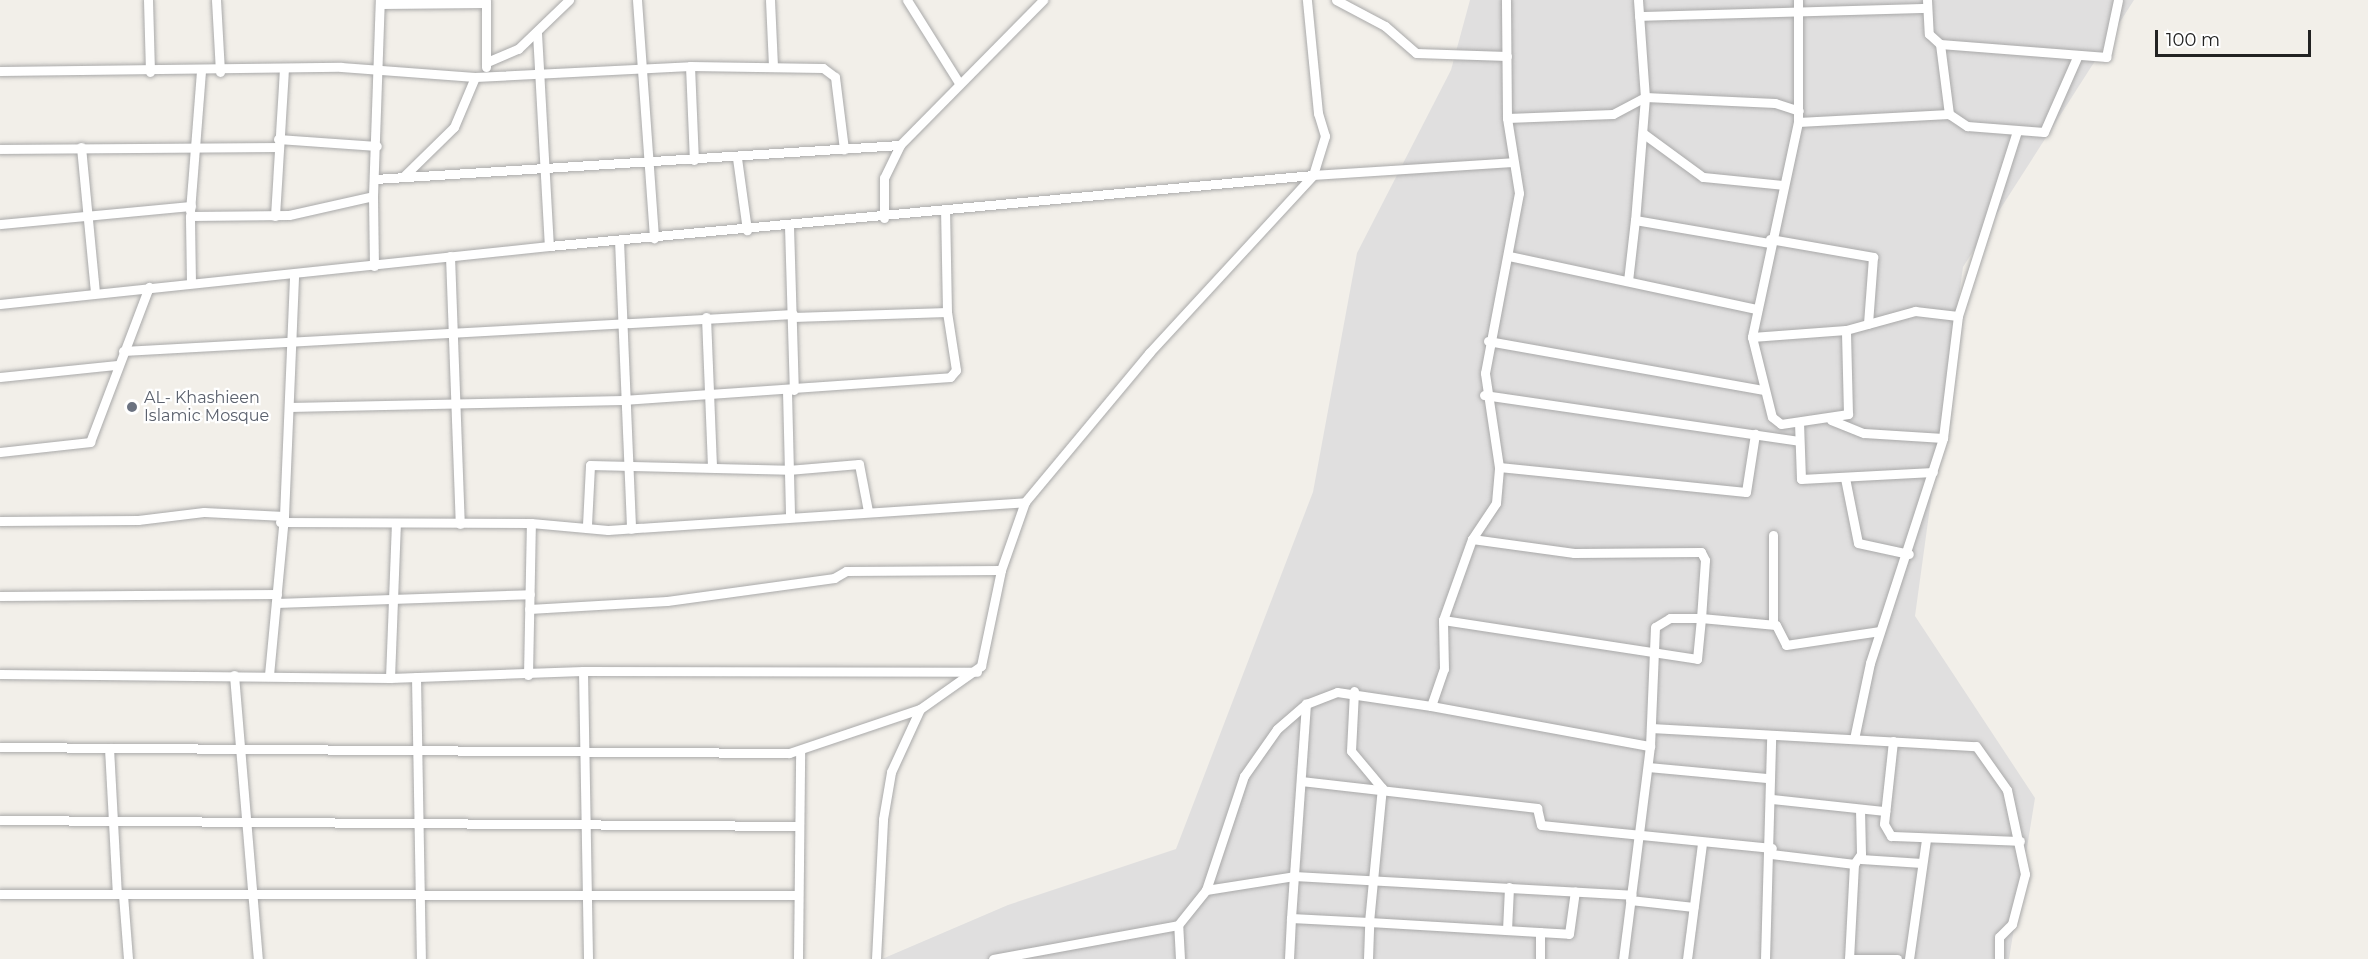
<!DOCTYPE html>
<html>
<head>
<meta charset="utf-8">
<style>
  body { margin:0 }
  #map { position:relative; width:2368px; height:959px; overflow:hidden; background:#f2efe9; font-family:Montserrat,sans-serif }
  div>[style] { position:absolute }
  .residential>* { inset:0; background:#e0dfdf }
  .roads { filter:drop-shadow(0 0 2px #a9a9a9) drop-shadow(0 0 2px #a9a9a9) }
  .street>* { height:9px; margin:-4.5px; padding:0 4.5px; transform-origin:4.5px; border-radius:4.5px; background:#fff }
  .dots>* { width:16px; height:16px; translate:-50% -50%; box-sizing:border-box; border:3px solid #fff; border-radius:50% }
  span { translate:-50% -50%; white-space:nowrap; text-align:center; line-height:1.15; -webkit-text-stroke:4.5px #fff; paint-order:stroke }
  .worship-label { font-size:16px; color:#5b616d }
  .left { translate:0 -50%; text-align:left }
  .scale { position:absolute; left:2155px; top:30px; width:156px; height:27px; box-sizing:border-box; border:3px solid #222; border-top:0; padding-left:8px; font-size:18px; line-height:21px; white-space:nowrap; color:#222; -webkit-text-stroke:4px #fff; paint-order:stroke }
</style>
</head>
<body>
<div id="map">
  <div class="residential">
    <i style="clip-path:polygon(1470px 0,2134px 0,1963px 267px,1915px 616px,2035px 798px,2009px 959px,882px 959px,1008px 905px,1176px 849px,1313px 492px,1357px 253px,1451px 70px)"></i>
  </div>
  <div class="roads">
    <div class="street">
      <i style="left:148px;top:0;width:72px;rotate:88.4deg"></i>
      <i style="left:216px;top:0;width:72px;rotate:86.8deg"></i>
      <i style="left:486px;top:0;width:67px;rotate:90deg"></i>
      <i style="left:637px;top:0;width:239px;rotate:85.9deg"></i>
      <i style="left:770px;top:0;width:67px;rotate:87.4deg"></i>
      <i style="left:907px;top:0;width:98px;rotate:57.9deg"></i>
      <i style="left:1336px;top:0;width:55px;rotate:28deg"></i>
      <i style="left:1385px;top:26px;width:41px;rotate:41.1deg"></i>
      <i style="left:1416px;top:53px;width:91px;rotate:1.9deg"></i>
      <i style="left:1638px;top:0;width:97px;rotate:85.9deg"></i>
      <i style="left:1645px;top:97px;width:123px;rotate:94.6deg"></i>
      <i style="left:1635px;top:220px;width:137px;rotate:9.7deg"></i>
      <i style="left:1798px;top:0;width:122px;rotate:90deg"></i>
      <i style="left:1798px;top:122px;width:220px;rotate:102.1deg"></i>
      <i style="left:1752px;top:337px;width:82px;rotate:76deg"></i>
      <i style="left:1772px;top:417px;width:11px;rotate:38deg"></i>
      <i style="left:1781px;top:424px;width:68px;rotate:-8.5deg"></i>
      <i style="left:1848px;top:414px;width:84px;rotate:-91.4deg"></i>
      <i style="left:1846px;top:330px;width:72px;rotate:-15.4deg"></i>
      <i style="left:1915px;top:311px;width:43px;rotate:6.6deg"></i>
      <i style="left:1927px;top:0;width:34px;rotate:87deg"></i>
      <i style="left:1929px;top:34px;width:15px;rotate:42deg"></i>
      <i style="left:1940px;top:44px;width:71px;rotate:82.7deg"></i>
      <i style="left:1949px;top:114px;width:22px;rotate:34deg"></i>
      <i style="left:1967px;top:126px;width:77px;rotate:4.5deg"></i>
      <i style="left:2044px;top:132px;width:84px;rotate:-66.2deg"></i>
      <i style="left:380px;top:4px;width:106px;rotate:-0.5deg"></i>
      <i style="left:1639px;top:16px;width:287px;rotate:-1.6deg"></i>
      <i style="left:537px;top:33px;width:213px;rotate:86.8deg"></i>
      <i style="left:1940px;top:44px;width:167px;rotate:4.5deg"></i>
      <i style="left:2106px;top:57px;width:58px;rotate:-78.1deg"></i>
      <i style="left:487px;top:62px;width:34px;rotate:-23deg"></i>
      <i style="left:518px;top:49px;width:71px;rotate:-43.9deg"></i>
      <i style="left:690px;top:66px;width:94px;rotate:87.6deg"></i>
      <i style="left:0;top:71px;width:341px;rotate:-0.7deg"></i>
      <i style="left:341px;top:67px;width:134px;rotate:4.3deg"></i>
      <i style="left:475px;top:77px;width:215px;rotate:-2.9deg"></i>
      <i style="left:690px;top:66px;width:133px;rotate:0.9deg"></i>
      <i style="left:823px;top:68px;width:15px;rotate:37deg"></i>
      <i style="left:835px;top:77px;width:73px;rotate:82.9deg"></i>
      <i style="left:1507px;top:118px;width:106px;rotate:-2.2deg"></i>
      <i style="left:1613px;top:114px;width:36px;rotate:-28deg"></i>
      <i style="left:1645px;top:97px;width:130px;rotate:2.6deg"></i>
      <i style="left:1775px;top:103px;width:25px;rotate:18deg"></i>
      <i style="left:1798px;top:122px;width:151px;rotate:-3deg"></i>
      <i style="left:1644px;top:134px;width:73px;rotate:36.1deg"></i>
      <i style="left:1703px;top:177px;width:80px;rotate:5.7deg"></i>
      <i style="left:278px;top:139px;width:99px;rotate:4deg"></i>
      <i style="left:81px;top:147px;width:146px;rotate:84.5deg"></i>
      <i style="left:0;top:149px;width:277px;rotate:-0.4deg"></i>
      <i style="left:737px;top:158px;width:73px;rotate:82.1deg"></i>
      <i style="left:404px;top:176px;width:70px;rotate:-44.4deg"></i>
      <i style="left:454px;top:127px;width:54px;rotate:-67.2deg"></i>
      <i style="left:375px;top:179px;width:526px;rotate:-3.71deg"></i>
      <i style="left:373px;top:196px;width:70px;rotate:89.2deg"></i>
      <i style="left:190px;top:211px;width:141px;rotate:-85.5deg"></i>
      <i style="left:275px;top:216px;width:146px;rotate:-86.5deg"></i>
      <i style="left:884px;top:218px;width:40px;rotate:-90deg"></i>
      <i style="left:884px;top:178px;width:37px;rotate:-64deg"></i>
      <i style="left:900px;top:145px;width:204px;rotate:-45.4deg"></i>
      <i style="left:0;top:224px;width:192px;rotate:-5.4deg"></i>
      <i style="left:789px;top:226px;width:164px;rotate:88.3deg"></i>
      <i style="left:1770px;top:239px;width:105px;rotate:9.9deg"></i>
      <i style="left:1873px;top:257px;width:67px;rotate:94.3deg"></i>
      <i style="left:619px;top:240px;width:289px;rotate:87.6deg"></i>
      <i style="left:450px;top:256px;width:268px;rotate:87.9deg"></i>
      <i style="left:1509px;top:256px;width:254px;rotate:12.1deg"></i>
      <i style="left:1628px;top:281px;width:61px;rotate:-83.5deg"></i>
      <i style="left:191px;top:283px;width:67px;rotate:-90.9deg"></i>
      <i style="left:190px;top:216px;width:99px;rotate:-0.6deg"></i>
      <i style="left:289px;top:215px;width:86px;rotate:-12.7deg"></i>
      <i style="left:373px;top:196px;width:196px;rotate:-88deg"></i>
      <i style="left:0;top:304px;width:552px;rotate:-6.03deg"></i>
      <i style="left:549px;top:246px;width:767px;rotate:-5.31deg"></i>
      <i style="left:1313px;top:175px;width:199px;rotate:-3.7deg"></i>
      <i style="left:706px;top:317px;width:149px;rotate:87.7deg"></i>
      <i style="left:793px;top:317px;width:154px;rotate:-1.9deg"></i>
      <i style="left:1752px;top:337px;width:94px;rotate:-4.3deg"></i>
      <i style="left:1488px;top:341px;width:279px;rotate:10.1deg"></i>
      <i style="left:123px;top:351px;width:671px;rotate:-3.16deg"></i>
      <i style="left:0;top:377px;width:118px;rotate:-5.9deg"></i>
      <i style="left:787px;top:391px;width:126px;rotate:88.6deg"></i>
      <i style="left:1484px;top:395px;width:318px;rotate:8.3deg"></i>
      <i style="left:289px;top:407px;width:334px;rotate:-1.2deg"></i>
      <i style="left:623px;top:400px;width:328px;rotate:-4deg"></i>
      <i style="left:950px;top:377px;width:9px;rotate:-49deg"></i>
      <i style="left:956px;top:370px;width:59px;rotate:-98.8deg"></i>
      <i style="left:947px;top:312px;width:101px;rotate:-91.1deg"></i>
      <i style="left:1831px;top:420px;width:35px;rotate:22deg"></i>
      <i style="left:1864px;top:433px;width:79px;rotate:3.6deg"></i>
      <i style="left:1799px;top:422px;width:57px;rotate:88deg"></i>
      <i style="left:1801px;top:479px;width:132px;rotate:-3deg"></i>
      <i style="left:0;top:452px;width:91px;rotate:-6.3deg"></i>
      <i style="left:90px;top:442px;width:166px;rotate:-69.2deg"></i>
      <i style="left:1499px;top:467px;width:248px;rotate:5.8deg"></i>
      <i style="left:1746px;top:492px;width:59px;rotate:-81.2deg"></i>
      <i style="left:1845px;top:478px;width:66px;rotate:78.7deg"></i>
      <i style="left:1858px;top:543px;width:52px;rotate:12.2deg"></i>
      <i style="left:0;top:521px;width:138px;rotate:-0.4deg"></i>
      <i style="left:138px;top:520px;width:66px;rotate:-6.9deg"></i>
      <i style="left:204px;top:512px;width:80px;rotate:2.9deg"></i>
      <i style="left:280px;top:522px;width:251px;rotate:0.2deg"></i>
      <i style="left:531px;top:523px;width:77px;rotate:5.2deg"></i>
      <i style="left:608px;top:530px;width:418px;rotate:-3.8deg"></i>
      <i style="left:587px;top:525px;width:60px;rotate:-87.1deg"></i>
      <i style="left:590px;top:465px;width:198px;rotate:1.4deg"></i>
      <i style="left:788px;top:470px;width:71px;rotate:-4.8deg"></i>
      <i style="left:859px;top:464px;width:48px;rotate:79.2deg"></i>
      <i style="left:1773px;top:535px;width:89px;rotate:90deg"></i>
      <i style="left:1472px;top:539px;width:103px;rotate:7.8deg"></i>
      <i style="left:1574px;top:553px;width:127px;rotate:-0.5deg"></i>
      <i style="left:1701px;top:552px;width:9px;rotate:63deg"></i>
      <i style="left:1705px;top:560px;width:58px;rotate:93.9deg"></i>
      <i style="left:1701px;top:618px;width:31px;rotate:180deg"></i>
      <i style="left:1670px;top:618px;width:17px;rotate:149deg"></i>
      <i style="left:1655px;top:627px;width:119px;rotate:92.4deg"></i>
      <i style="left:1650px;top:746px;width:215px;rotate:97.2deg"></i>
      <i style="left:0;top:596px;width:277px;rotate:-0.4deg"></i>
      <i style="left:276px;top:603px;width:254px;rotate:-2deg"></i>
      <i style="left:529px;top:609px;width:138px;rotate:-3.3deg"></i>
      <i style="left:667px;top:601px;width:169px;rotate:-7.8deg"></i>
      <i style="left:834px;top:578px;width:14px;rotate:-30deg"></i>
      <i style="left:846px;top:571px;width:155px;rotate:-0.4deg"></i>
      <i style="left:1443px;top:620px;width:257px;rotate:8.7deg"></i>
      <i style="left:1697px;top:659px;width:41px;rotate:-84.4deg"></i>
      <i style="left:1701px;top:618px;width:75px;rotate:5.3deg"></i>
      <i style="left:1776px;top:625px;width:22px;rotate:63deg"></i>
      <i style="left:1786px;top:645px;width:95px;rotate:-8.5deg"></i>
      <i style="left:583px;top:671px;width:288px;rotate:89deg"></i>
      <i style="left:0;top:674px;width:390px;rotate:0.6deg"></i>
      <i style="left:390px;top:678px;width:193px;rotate:-2.1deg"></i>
      <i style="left:583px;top:671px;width:394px;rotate:0.1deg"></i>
      <i style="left:234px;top:675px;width:285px;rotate:85.2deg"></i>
      <i style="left:269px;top:675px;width:160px;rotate:-84.6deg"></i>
      <i style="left:284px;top:516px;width:241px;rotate:-87.6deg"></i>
      <i style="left:528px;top:675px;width:152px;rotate:-88.9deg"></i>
      <i style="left:416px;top:677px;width:282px;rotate:89deg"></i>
      <i style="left:390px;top:678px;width:154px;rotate:-87.8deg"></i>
      <i style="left:1431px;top:706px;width:223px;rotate:10.4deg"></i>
      <i style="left:1651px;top:728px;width:325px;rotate:3.2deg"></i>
      <i style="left:1976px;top:746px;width:54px;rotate:54.8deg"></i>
      <i style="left:2007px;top:790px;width:86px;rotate:77.9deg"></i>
      <i style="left:2025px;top:874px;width:52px;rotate:104.6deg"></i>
      <i style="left:2012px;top:924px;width:18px;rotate:135deg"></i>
      <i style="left:1999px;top:937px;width:22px;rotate:90deg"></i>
      <i style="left:1854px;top:739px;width:78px;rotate:-78.1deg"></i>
      <i style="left:1870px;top:663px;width:237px;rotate:-72deg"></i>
      <i style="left:1943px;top:438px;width:123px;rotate:-83deg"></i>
      <i style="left:1958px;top:316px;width:194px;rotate:-72.3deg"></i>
      <i style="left:1893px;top:741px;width:83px;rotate:96.2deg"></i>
      <i style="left:1884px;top:824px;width:14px;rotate:60deg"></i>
      <i style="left:1891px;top:836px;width:129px;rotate:2.2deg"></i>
      <i style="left:0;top:747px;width:789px;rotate:0.44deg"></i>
      <i style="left:789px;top:753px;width:138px;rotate:-18.6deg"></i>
      <i style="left:109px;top:748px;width:146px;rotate:86.9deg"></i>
      <i style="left:1648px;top:767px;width:119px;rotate:5.3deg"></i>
      <i style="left:1301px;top:781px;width:238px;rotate:6.5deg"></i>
      <i style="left:1537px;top:808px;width:17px;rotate:77deg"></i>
      <i style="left:1541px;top:825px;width:232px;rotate:5.7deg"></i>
      <i style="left:1772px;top:799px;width:114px;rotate:6.1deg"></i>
      <i style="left:1860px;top:809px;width:45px;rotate:88.7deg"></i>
      <i style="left:1861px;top:854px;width:12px;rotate:125deg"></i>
      <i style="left:1854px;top:864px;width:95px;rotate:93deg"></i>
      <i style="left:1849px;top:959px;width:48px"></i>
      <i style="left:0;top:820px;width:799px;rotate:0.43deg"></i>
      <i style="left:1771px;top:854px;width:84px;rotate:6.9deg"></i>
      <i style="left:1861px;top:859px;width:61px;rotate:3.8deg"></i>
      <i style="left:1206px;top:890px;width:89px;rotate:-9deg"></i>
      <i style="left:1294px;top:876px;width:338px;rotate:3.2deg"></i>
      <i style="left:0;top:894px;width:797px;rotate:0.07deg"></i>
      <i style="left:123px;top:895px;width:64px;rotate:85.5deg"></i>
      <i style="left:1630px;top:900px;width:64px;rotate:6.2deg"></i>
      <i style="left:1291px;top:918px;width:215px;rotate:-86deg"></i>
      <i style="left:1507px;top:930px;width:43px;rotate:-87.3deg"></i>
      <i style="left:1540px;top:932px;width:27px;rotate:90deg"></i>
      <i style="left:798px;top:959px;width:208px;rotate:-89.4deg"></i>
      <i style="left:876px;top:959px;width:140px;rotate:-87.1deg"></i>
      <i style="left:883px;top:819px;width:48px;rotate:-80.3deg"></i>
      <i style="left:891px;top:772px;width:69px;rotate:-65.3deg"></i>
      <i style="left:920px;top:709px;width:75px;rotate:-35.2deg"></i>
      <i style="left:981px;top:666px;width:98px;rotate:-78.2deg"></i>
      <i style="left:1001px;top:570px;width:72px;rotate:-70.6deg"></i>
      <i style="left:1025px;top:502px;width:194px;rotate:-50.2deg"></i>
      <i style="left:1149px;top:353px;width:242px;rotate:-47.3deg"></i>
      <i style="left:1313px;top:175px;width:41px;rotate:-72.9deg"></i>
      <i style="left:1325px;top:136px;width:24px;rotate:-107deg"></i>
      <i style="left:1318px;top:113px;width:114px;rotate:-95.6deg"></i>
      <i style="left:993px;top:959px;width:188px;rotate:-10.4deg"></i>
      <i style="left:1180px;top:959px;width:34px;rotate:-93deg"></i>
      <i style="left:1178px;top:925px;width:45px;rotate:-51.3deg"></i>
      <i style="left:1206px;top:890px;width:120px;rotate:-71.6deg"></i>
      <i style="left:1244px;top:776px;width:57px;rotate:-54.9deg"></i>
      <i style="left:1277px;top:729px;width:38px;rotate:-41deg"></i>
      <i style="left:1306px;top:704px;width:33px;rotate:-21deg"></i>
      <i style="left:1337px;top:692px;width:95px;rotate:8.5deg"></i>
      <i style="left:1431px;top:706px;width:39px;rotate:-71deg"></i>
      <i style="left:1444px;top:669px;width:49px;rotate:-91.2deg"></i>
      <i style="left:1443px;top:620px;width:86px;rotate:-70.3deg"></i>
      <i style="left:1472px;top:539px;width:43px;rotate:-56.3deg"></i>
      <i style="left:1496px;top:503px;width:36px;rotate:-85deg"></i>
      <i style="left:1499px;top:467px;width:95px;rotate:-98.5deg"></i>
      <i style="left:1485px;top:373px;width:183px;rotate:-79.3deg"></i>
      <i style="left:1519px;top:193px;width:76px;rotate:-99.1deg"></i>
      <i style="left:1507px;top:118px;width:118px;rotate:-90.5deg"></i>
      <i style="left:1289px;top:959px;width:41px;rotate:-87.2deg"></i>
      <i style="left:1291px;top:918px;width:78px;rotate:2.9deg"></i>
      <i style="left:1369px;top:922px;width:135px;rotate:-84.5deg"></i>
      <i style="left:1382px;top:788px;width:48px;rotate:-130deg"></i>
      <i style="left:1351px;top:751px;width:60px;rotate:-87.1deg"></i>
      <i style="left:1368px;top:959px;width:37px;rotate:-88deg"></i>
      <i style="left:1369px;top:922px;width:200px;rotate:3.4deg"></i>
      <i style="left:1569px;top:934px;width:43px;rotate:-82.1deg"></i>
      <i style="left:1687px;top:959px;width:116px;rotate:-82.6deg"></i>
      <i style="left:1765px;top:959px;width:221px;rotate:-88.4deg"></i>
      <i style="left:1909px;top:959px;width:121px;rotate:-81.9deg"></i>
    </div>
  </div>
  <div class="dots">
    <i style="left:132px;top:407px;background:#6b7280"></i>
  </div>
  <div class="worship-label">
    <span class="left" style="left:144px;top:407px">AL- Khashieen<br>Islamic Mosque</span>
  </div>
  <div class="scale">100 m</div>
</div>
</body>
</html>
